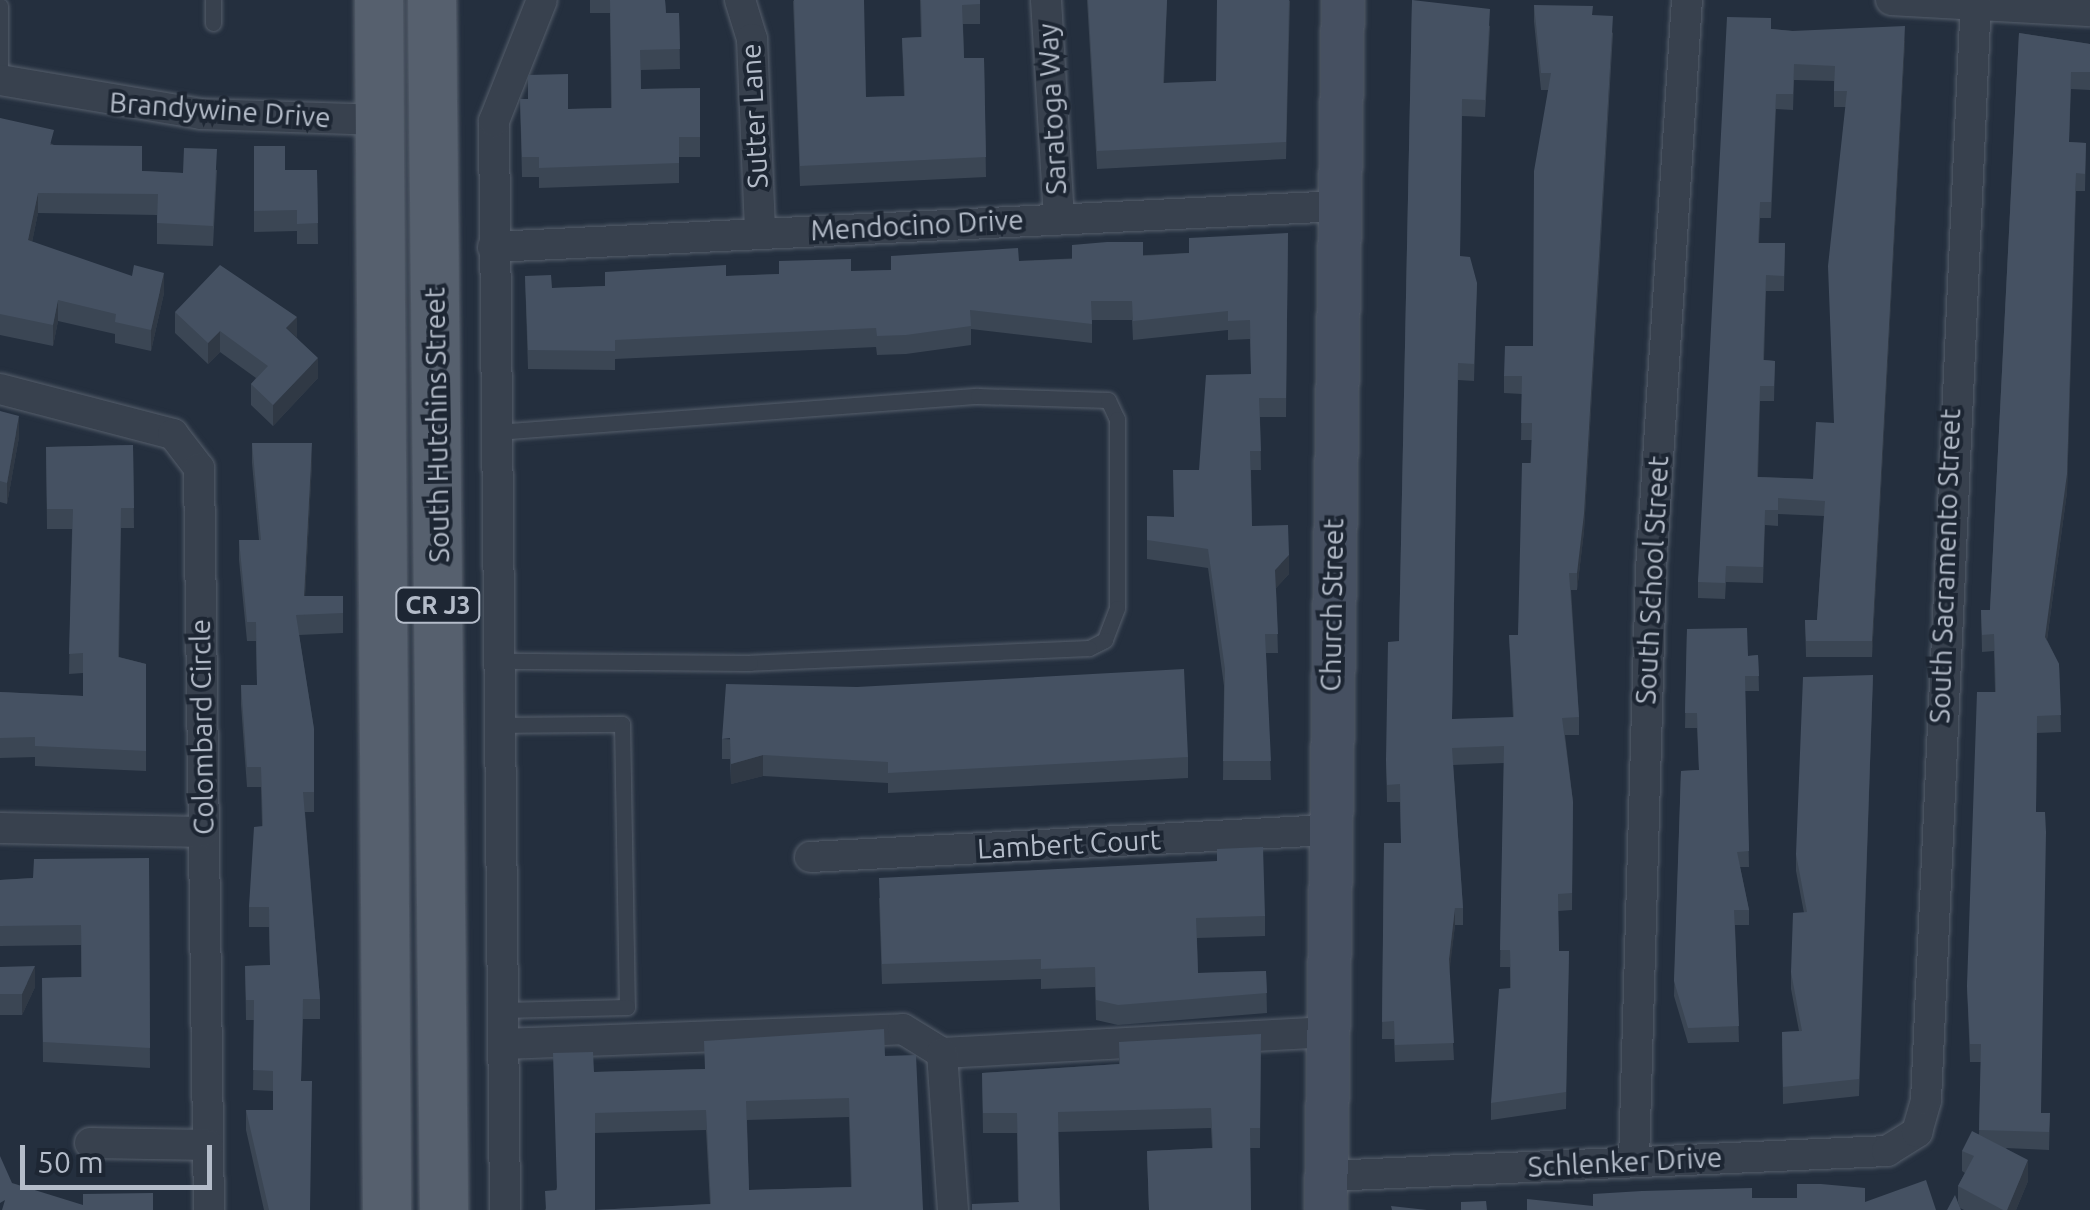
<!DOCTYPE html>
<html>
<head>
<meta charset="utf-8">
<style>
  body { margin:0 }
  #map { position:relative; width:2090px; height:1210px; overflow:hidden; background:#242f3e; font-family:Ubuntu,sans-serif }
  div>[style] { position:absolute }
  .roads { filter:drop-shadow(0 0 2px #565f6c) drop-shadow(0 0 2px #565f6c) }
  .lane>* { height:15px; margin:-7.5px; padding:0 7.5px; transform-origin:7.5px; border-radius:7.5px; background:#38414e }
  .street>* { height:30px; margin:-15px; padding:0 15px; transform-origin:15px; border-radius:15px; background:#38414e }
  .secondary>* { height:42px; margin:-21px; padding:0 21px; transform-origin:21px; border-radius:21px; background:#465061 }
  .primary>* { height:48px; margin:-24px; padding:0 24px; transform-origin:24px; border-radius:24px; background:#56606e }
  .wall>* { inset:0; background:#3b4654 }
  .shaded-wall>* { inset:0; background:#303945 }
  .building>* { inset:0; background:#455162 }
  span { translate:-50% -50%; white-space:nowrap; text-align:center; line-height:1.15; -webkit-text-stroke:8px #1d2633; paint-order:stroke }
  .shield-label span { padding:2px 8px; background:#1d2633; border:2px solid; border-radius:8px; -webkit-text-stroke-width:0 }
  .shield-label { font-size:25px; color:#b4bcc9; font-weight:700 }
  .street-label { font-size:28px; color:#b4bcc9 }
  .scale { position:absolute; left:20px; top:1145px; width:192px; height:45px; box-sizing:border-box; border:5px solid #b4bcc9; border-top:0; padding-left:12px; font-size:30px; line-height:35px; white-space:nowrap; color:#b4bcc9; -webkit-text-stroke:8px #1d2633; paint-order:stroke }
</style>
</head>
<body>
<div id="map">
  <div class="roads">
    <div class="lane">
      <i style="left:213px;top:0;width:23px;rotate:90deg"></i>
      <i style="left:0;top:6px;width:59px;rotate:90deg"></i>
      <i style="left:496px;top:432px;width:483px;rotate:-4.3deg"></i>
      <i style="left:978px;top:396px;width:130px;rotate:1.8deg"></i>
      <i style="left:1108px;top:400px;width:21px;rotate:65deg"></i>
      <i style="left:1117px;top:419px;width:189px;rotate:90deg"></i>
      <i style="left:1117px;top:608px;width:34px;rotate:111deg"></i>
      <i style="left:1105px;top:640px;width:18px;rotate:153deg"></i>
      <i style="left:1089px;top:648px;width:339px;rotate:177.5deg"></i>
      <i style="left:750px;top:663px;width:250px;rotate:-179.5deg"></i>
      <i style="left:500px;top:725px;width:122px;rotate:-0.5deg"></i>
      <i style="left:622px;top:724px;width:283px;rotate:89deg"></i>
      <i style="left:627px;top:1007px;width:125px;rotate:178.6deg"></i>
    </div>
    <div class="street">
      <i style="left:740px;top:0;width:41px;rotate:72.9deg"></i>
      <i style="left:752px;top:39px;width:194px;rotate:87.6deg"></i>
      <i style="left:1046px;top:0;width:218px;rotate:86.6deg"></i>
      <i style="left:1891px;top:0;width:199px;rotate:3.2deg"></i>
      <i style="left:0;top:80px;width:204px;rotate:9.6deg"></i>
      <i style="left:201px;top:114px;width:181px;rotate:1.9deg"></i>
      <i style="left:493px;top:247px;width:849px;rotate:-2.77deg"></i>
      <i style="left:0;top:389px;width:179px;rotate:14.6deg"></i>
      <i style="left:173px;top:434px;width:43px;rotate:52.6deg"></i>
      <i style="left:199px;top:468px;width:742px;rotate:89.23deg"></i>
      <i style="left:0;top:828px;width:202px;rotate:1.1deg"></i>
      <i style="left:810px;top:857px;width:519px;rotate:-2.98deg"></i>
      <i style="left:503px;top:1044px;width:400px;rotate:-2.1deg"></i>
      <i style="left:903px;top:1029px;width:46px;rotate:31.6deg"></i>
      <i style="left:942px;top:1053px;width:388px;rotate:-3.1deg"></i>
      <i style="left:942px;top:1053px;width:157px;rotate:86deg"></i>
      <i style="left:90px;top:1143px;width:118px;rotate:1deg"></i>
      <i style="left:1634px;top:1161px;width:591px;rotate:-88.35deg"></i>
      <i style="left:1651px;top:570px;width:571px;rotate:-86.39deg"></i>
      <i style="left:1328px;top:1176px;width:560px;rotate:-2.56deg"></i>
      <i style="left:1887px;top:1151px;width:36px;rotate:-32deg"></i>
      <i style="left:1917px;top:1132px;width:33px;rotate:-74deg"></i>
      <i style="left:1926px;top:1100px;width:1101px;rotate:-87.4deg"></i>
      <i style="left:505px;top:1210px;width:1089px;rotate:-90.58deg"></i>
      <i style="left:494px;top:121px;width:130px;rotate:-68.4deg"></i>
    </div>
    <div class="secondary">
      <i style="left:1326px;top:1210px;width:1210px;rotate:-89.2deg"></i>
    </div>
    <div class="primary">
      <i style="left:379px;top:0;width:1210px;rotate:89.62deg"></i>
      <i style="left:432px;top:0;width:1210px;rotate:89.43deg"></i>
    </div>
  </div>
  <div class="wall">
    <i style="clip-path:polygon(590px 0,665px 0,666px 13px,679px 13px,680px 69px,641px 70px,641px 89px,700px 88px,700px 157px,679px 157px,679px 183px,539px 188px,539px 177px,522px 177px,520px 99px,568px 109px,611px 108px,610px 13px,590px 13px)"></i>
    <i style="clip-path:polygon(793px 0,866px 97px,904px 96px,902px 38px,921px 37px,920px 0,980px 0,980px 24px,963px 24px,964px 58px,984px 58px,986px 177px,800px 186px)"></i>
    <i style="clip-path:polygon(1087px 0,1167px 0,1164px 83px,1216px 81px,1290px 0,1286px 159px,1097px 169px)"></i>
    <i style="clip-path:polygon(1412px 0,1490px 26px,1485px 117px,1462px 116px,1460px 256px,1477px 283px,1474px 381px,1458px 380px,1452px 719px,1513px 718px,1509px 635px,1518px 635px,1532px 440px,1521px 440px,1522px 394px,1504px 393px,1504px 376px,1533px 346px,1548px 90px,1541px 90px,1534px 22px,1534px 5px,1592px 15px,1613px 33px,1584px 531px,1577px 590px,1571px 590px,1579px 717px,1579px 735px,1565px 735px,1573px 802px,1572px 910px,1558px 911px,1559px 951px,1569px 951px,1566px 1109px,1491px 1120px,1491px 1103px,1510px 988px,1510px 967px,1500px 967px,1504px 763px,1453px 765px,1463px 908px,1463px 925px,1455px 925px,1449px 971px,1454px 1060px,1395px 1062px,1394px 1039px,1382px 1039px,1384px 843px,1401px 843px,1400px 802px,1387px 802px,1386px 760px,1399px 641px)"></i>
    <i style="clip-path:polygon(evenodd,1771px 29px,1905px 41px,1872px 657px,1806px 657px,1805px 620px,1817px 620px,1824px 516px,1778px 514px,1778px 526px,1765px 525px,1763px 583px,1726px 582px,1725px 599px,1698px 598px,1698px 582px,1771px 29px,1794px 80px,1834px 81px,1834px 107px,1846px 107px,1834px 423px,1813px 479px,1758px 477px,1760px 401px,1774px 401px,1775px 361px,1764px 360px,1766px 291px,1784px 291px,1785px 243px,1759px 243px,1760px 218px,1771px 218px,1776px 109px,1793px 110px,1794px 80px)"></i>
    <i style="clip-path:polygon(2019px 33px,2090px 44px,2090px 90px,2071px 89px,2069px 142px,2086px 143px,2085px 191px,2076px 191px,2067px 492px,2047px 640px,2059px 664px,2061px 732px,2037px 733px,2036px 812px,2041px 1113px,2050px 1113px,2049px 1150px,2006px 1148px,2028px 1181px,2016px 1210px,1964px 1210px,1960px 1208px,1958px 1202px,1958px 1186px,1965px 1173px,1962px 1171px,1962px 1151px,1979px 1134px,1981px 1062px,1970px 1062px,1967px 986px,1995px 692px,1994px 651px,1982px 652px,1981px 610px,1990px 610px)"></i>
    <i style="clip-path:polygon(0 118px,54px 145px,142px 171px,183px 173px,217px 170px,213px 246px,157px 244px,157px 215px,38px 213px,32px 242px,164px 293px,151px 351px,115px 343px,115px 334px,58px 321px,53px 346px,0 335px)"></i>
    <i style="clip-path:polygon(254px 146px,285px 170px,317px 170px,318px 244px,297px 244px,297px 231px,254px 232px)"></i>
    <i style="clip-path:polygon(1288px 233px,1286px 417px,1260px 417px,1261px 470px,1251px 470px,1252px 526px,1289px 574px,1276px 588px,1278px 653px,1266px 653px,1271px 780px,1223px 780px,1224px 686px,1208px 568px,1147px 559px,1147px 516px,1174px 517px,1251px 374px,1250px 339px,1228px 340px,1228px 330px,1133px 340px,1132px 320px,1092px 320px,1092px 343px,971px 329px,971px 345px,906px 354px,877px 355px,876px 347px,615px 359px,615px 370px,528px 369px,525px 276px,552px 288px,605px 286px,726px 276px,891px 270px,1019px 261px,1189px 253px)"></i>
    <i style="clip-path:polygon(175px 312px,297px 338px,318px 378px,273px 426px,251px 405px,251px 384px,256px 378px,220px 352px,208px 364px,175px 333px)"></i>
    <i style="clip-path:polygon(0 411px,19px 437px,7px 504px,0 502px)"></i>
    <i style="clip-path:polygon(252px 443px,312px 463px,305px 596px,343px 596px,343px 633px,299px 635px,314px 729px,314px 812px,305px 812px,320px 999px,320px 1019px,303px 1019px,301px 1081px,310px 1210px,264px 1210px,246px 1130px,246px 1110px,273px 1110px,273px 1091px,253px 1090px,254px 1020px,246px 1020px,245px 966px,270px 965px,269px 927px,249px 927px,249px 907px,262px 826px,261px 787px,247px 787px,241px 705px,241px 685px,257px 685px,256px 641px,247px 641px,239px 560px,239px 540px,259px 540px,252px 463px)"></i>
    <i style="clip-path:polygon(133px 445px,134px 528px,121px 528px,119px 657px,146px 664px,146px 771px,35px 766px,35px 757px,0 758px,0 692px,83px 696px,83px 673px,69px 674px,72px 529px,47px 529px,46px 447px)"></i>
    <i style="clip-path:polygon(1687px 629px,1748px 656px,1758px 655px,1759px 691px,1745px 691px,1749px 867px,1740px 867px,1749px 910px,1749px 925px,1735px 925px,1739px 1042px,1688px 1043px,1674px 996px,1681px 771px,1699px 770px,1697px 728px,1685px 728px)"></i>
    <i style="clip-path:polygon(1873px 675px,1859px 1096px,1783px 1104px,1782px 1032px,1799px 1031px,1791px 989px,1791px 972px,1804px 913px,1796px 871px,1796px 854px)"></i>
    <i style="clip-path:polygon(722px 739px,1188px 757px,1188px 778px,888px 793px,888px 783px,763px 776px,731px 784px,730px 759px,722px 759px)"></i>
    <i style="clip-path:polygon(149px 858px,150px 1068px,43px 1062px,42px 978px,81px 977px,81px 945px,0 946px,0 880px,33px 878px)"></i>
    <i style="clip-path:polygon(879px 898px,1265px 916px,1265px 936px,1197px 938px,1198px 973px,1266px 971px,1267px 1013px,1118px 1025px,1096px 1020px,1095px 987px,1041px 989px,1041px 979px,882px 984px)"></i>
    <i style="clip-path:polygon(0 967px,35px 987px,22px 1015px,0 1015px)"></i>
    <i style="clip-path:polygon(1261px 1034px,1260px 1148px,1250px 1148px,1251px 1210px,1149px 1210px,1147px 1151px,1212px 1148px,1211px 1128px,1058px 1132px,1018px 1202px,1017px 1133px,983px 1133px,982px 1073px,1119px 1064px,1119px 1042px)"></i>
    <i style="clip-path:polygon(evenodd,885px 1056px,923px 1210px,545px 1210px,556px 1190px,594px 1072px,704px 1069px,885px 1056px,849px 1117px,851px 1187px,749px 1190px,747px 1120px,849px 1117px,885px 1056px,706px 1130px,710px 1204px,595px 1210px,595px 1133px,706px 1130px)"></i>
  </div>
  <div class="shaded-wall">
    <i style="clip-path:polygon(1613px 16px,1584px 531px,1577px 590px,1577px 573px)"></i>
    <i style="clip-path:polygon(1905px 26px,1905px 41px,1872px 657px,1872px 641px)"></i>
    <i style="clip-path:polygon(2076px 173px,2067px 492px,2045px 654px,2045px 637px)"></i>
    <i style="clip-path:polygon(38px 193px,38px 213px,28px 261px,28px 240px)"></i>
    <i style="clip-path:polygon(164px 273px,164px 293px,151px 351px,151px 330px)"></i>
    <i style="clip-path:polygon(58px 300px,58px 321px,53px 346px,53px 325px)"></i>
    <i style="clip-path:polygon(297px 317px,297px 338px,286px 328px)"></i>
    <i style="clip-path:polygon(220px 331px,220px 352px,208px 364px,208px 343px)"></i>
    <i style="clip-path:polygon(318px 358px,318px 378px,273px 426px,273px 405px)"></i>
    <i style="clip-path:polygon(19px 416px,19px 437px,7px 504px,7px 483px)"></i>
    <i style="clip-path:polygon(312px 443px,312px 463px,304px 616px,304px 596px)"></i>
    <i style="clip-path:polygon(1289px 555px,1289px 574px,1275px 589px,1275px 570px)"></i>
    <i style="clip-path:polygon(763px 755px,763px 776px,731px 784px,731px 764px)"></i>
    <i style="clip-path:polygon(1455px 908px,1455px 925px,1449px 976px,1449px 959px)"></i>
    <i style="clip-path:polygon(35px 966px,35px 987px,22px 1015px,22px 994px)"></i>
    <i style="clip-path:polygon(2028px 1160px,2028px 1181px,2016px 1210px,2007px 1210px)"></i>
  </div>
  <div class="building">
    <i style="clip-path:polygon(610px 0,665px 0,666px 13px,679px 13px,680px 49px,640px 50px,641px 89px,700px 88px,700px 137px,679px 137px,679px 163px,539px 168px,539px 157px,522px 157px,520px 99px,528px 99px,528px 75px,568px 74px,568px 109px,612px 108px)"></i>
    <i style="clip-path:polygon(794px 0,864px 0,866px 97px,905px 96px,902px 38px,922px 37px,921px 0,980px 0,980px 4px,962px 5px,964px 58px,984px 58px,986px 157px,800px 166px)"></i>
    <i style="clip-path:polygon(1088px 0,1167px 0,1163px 83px,1216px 81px,1217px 0,1289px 0,1286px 142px,1097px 151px)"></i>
    <i style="clip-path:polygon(1412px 0,1490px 9px,1485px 100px,1462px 99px,1460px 256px,1470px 257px,1477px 283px,1474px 364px,1458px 363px,1452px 719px,1514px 717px,1509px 635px,1518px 635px,1522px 463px,1531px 463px,1532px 423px,1521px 423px,1522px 376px,1504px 376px,1505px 346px,1533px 346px,1534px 171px,1551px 73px,1541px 73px,1534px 5px,1593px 6px,1592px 15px,1613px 16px,1584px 514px,1577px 573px,1569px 573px,1579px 717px,1562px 718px,1573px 802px,1572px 893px,1558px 894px,1559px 951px,1569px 951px,1566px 1092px,1491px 1103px,1499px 989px,1511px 988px,1510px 950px,1500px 950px,1504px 746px,1452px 748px,1463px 908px,1455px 908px,1449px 959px,1454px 1043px,1395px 1045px,1394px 1021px,1382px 1022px,1384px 843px,1401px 843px,1400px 784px,1387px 785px,1386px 760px,1388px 642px,1399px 641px)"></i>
    <i style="clip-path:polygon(evenodd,1727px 17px,1771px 18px,1771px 29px,1792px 31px,1905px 26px,1872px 641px,1806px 641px,1805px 620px,1817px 620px,1825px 501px,1778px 498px,1778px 510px,1765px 510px,1763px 567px,1726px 566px,1725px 583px,1698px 582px,1727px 17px,1794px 64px,1835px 66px,1834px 91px,1847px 91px,1828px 266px,1834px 423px,1816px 422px,1813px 479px,1757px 477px,1760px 386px,1774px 386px,1775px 361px,1763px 360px,1766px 275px,1784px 276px,1785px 243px,1758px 243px,1760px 202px,1771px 202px,1776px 94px,1793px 94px,1794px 64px)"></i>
    <i style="clip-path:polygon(2019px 33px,2090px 44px,2090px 72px,2071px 72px,2069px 142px,2086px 143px,2085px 174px,2076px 173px,2067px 474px,2045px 637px,2059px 664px,2061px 715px,2037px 716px,2036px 812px,2045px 812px,2046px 832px,2041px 1113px,2050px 1113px,2049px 1132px,1979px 1130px,1981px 1044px,1970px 1044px,1967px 986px,1977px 692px,1996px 692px,1994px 634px,1982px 635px,1981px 610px,1990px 610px)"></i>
    <i style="clip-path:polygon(0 118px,54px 130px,50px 145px,142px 146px,142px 171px,183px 173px,184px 148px,217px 149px,213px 226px,157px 223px,158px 194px,38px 193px,28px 240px,132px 276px,134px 265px,164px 273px,151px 330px,115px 322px,116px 314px,58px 300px,53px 325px,0 314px)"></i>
    <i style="clip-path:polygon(254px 146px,285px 146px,285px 170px,317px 170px,318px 223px,297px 224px,297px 210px,254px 211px)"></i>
    <i style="clip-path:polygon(1288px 233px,1286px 398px,1259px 398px,1261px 451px,1250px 451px,1252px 526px,1288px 525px,1289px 555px,1275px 570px,1278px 634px,1265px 634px,1271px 761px,1223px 761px,1225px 669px,1208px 549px,1147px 540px,1147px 516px,1174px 517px,1173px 470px,1199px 470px,1206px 375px,1251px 374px,1250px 320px,1228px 321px,1228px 311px,1133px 321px,1132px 301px,1091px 301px,1092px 324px,970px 310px,971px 326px,906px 335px,877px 336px,876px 328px,615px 340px,615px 351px,528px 350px,525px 276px,551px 275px,552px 288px,605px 286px,605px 272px,726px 265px,726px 276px,779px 274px,779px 261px,851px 259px,851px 271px,891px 270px,891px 256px,1018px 248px,1019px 261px,1072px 259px,1072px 245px,1107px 242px,1143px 242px,1143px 256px,1189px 253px,1189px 238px)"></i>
    <i style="clip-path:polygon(220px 265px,297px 317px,286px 328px,318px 358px,273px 405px,251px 384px,268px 366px,220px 331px,208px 343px,175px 312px)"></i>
    <i style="clip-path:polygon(0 411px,19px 416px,7px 483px,0 481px)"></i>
    <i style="clip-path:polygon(252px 443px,312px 443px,304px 596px,343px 596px,343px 613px,296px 615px,314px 729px,314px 792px,303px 792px,320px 999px,303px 999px,301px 1081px,312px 1081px,310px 1210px,269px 1210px,246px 1110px,273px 1110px,273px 1071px,253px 1070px,254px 1000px,246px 1000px,245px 966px,270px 965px,269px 907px,249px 907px,254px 827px,263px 826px,261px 767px,247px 767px,241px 685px,257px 685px,256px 622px,247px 622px,239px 540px,261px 540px)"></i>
    <i style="clip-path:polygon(133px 445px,134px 508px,121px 508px,118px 657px,146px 664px,146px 751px,35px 746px,35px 737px,0 738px,0 692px,83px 696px,83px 653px,69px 654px,73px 509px,47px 509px,46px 447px)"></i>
    <i style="clip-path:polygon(1747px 628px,1748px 656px,1758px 655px,1759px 676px,1745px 676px,1749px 851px,1737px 852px,1749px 910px,1734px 910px,1739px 1026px,1688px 1028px,1674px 981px,1681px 771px,1699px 770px,1697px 713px,1685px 713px,1687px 629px)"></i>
    <i style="clip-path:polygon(1184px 669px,1188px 757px,888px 773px,888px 762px,763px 755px,731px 764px,730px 738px,722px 739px,726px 684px,857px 687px)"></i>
    <i style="clip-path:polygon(1873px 675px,1859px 1079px,1783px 1087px,1782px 1032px,1802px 1031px,1791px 972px,1793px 913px,1807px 912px,1796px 854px,1803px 677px)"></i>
    <i style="clip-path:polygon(1263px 847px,1265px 916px,1196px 918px,1198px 973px,1266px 971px,1267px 993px,1118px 1005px,1096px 1000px,1095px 967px,1041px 969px,1041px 959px,882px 964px,879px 878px,1217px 861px,1217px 849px)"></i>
    <i style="clip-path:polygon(149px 858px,150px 1048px,43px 1042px,42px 978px,82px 977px,81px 925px,0 926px,0 880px,33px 878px,34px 859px)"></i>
    <i style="clip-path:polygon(35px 966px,22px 994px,0 994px,0 967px)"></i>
    <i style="clip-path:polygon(evenodd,884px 1029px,885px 1056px,916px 1055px,923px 1210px,546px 1210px,545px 1191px,557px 1190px,553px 1053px,593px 1052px,594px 1072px,705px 1069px,704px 1041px,884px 1029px,849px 1098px,852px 1187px,749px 1190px,746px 1101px,849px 1098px,884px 1029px,706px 1110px,711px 1204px,595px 1210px,595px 1113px,706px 1110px)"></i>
    <i style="clip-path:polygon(1261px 1034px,1260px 1128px,1250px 1128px,1251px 1210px,1149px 1210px,1147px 1151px,1213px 1148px,1211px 1108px,1058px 1112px,1060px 1210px,972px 1210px,972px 1204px,1019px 1202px,1017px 1113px,983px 1113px,982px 1073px,1120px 1064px,1119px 1042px)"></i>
    <i style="clip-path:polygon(1972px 1131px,2028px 1160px,2007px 1210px,2003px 1210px,1958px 1186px,1974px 1156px,1962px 1151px)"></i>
    <i style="clip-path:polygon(0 1156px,12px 1183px,83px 1205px,83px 1194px,153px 1193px,153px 1210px,2px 1210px,5px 1200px,0 1203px)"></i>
    <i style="clip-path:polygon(1926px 1180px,1936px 1210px,1527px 1210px,1527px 1199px,1593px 1206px,1593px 1194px,1642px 1191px,1752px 1188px,1752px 1198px,1797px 1198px,1797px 1184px,1821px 1184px,1865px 1188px,1865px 1202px)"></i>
    <i style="clip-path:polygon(1955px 1195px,1961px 1210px,1947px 1210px)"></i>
    <i style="clip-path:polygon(1486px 1201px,1487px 1210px,1461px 1210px,1461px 1202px)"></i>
    <i style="clip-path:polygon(1391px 1206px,1427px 1210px,1392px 1210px)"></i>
  </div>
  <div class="shield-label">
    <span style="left:438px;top:605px">CR J3</span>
  </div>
  <div class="street-label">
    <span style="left:1052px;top:109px;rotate:-93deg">Saratoga Way</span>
    <span style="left:220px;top:110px;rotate:4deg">Brandywine Drive</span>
    <span style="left:754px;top:116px;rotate:-93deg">Sutter Lane</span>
    <span style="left:917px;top:225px;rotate:-3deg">Mendocino Drive</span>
    <span style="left:437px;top:425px;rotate:-91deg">South Hutchins Street</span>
    <span style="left:1945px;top:566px;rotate:-88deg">South Sacramento Street</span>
    <span style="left:1652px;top:580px;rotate:-87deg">South School Street</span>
    <span style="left:1332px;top:605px;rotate:-89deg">Church Street</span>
    <span style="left:202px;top:727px;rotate:-91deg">Colombard Circle</span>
    <span style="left:1069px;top:844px;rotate:-3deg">Lambert Court</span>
    <span style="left:1625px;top:1162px;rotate:-3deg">Schlenker Drive</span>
  </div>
  <div class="scale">50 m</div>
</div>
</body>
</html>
